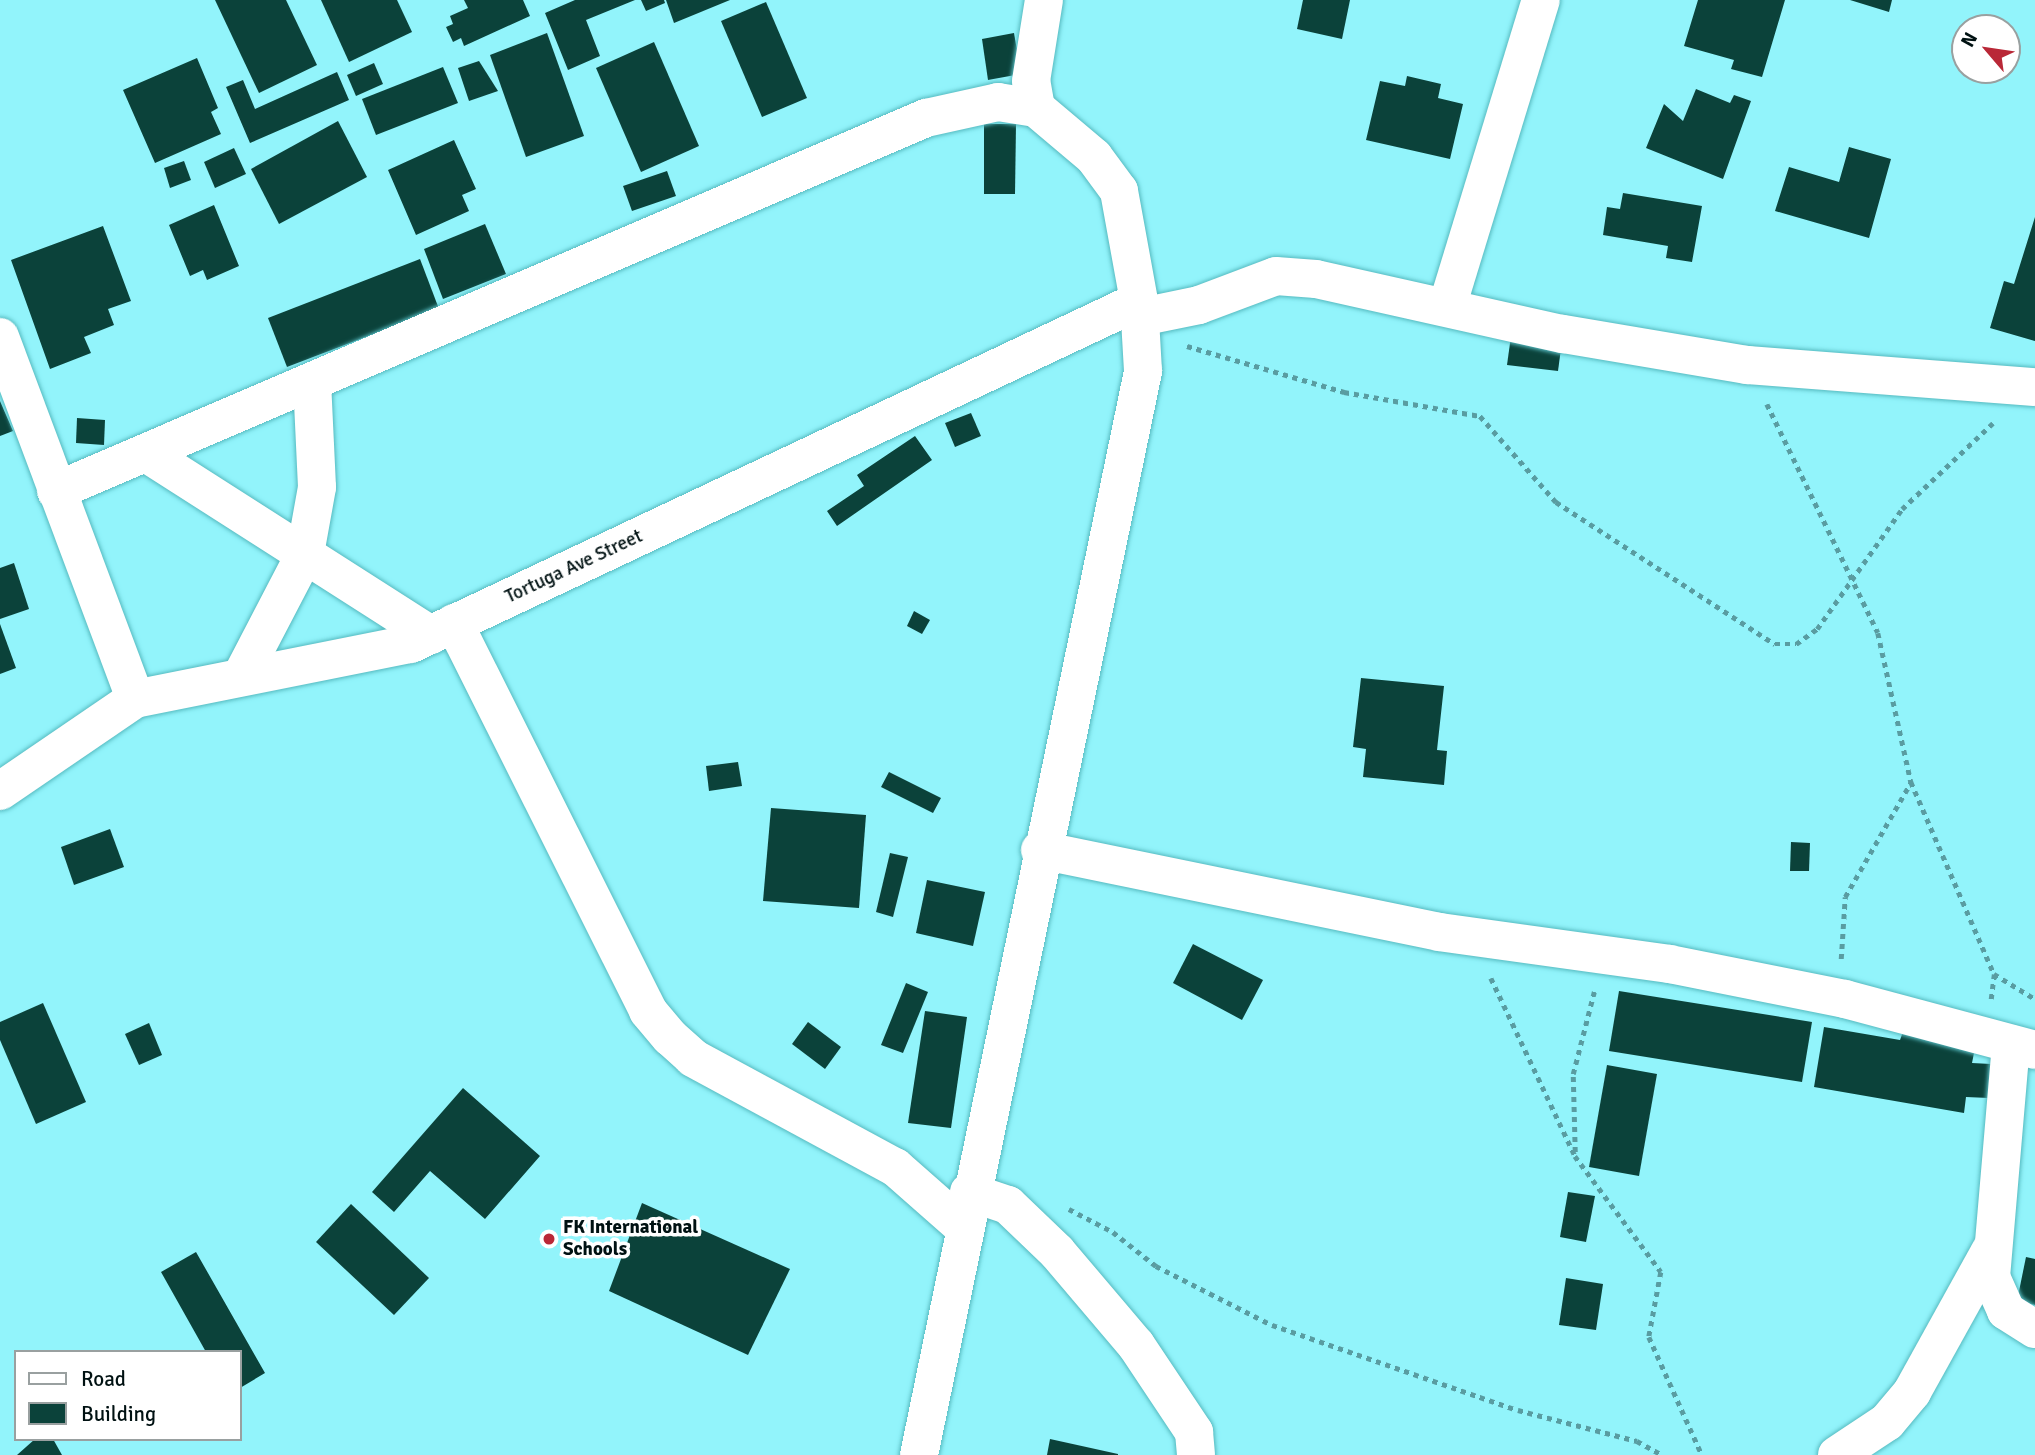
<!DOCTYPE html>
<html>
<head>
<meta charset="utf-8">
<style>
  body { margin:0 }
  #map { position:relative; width:2035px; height:1455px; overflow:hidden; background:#92f4fb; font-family:Signika,sans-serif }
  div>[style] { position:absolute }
  .building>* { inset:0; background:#0b423a }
  .path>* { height:4.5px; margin-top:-2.25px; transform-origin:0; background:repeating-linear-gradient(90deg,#599ca1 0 5px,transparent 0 10px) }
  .roads { filter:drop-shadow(0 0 2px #56bac0) drop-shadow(0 0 2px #56bac0) }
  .minor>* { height:38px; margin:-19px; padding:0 19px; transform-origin:19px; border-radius:19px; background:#fff }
  .dots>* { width:19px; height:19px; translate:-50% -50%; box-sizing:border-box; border:4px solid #fff; border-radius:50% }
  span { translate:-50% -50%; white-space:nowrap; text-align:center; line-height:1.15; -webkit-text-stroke:7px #fff; paint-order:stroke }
  .street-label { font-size:19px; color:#001112 }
  .poi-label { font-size:19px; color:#001112; font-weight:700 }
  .left { translate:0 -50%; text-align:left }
  .legend { position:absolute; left:14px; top:1350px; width:228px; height:91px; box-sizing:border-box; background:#fff; border:2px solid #99a0a0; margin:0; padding:9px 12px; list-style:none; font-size:21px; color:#001112 }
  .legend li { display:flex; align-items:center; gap:14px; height:35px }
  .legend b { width:35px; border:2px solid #99a0a0 }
  .north { position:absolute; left:1951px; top:14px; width:70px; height:70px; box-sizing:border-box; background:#fff; border:2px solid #99a0a0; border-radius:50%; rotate:299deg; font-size:19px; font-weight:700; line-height:28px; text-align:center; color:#001112 }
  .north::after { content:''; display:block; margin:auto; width:24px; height:32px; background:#b92837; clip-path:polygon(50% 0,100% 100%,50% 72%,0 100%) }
</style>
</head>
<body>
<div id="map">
  <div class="building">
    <i style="clip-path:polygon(215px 0,286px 0,317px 65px,259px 93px)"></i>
    <i style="clip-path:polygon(321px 0,397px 0,412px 32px,349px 62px)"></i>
    <i style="clip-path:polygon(464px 0,523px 0,530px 16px,464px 46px,461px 38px,453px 42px,446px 27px,453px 24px,450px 16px,468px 8px)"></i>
    <i style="clip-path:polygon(575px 0,635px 0,586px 20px,600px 56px,568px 70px,545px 13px)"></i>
    <i style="clip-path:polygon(641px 0,664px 0,665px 3px,646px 11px)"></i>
    <i style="clip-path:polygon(666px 0,730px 0,674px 23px)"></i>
    <i style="clip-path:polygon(1303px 0,1350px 0,1342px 39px,1297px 29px)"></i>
    <i style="clip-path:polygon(1698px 0,1785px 0,1762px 77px,1731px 69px,1734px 60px,1684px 46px)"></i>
    <i style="clip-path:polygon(1850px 0,1892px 0,1889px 12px)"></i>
    <i style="clip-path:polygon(766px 2px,807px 98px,762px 117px,721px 21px)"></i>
    <i style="clip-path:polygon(547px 33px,584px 136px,526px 157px,490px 55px)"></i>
    <i style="clip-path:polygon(1014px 33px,1021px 74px,988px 80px,982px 39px)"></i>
    <i style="clip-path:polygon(654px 42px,699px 146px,641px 172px,596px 68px)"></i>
    <i style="clip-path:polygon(197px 58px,218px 108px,211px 112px,221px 134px,155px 163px,123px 90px)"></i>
    <i style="clip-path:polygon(479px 61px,498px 91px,469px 101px,458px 68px)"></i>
    <i style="clip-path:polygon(374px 63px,383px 84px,356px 96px,347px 75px)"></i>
    <i style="clip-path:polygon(443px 67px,458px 103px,376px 135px,362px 99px)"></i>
    <i style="clip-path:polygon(337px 72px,349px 100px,250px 143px,226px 87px,243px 80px,255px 109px)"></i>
    <i style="clip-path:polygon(1407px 76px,1441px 84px,1438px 98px,1463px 104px,1450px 159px,1366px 140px,1380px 81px,1405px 86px)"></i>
    <i style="clip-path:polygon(1696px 89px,1730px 103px,1734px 95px,1751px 101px,1723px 179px,1646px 148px,1664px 104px,1683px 121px)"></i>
    <i style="clip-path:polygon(338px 121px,367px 177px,279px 224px,251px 169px)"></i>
    <i style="clip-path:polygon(984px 124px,1016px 124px,1015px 194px,984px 194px)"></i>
    <i style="clip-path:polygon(454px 140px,476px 189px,462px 195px,469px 211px,416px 235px,388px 170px)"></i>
    <i style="clip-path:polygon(1849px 147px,1891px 159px,1869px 238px,1775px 211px,1789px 167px,1839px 182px)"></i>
    <i style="clip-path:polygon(234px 148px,246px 174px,215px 188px,204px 162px)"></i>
    <i style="clip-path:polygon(184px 161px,191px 180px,170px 188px,164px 168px)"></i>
    <i style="clip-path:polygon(667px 171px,676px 196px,632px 211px,623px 186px)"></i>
    <i style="clip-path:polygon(1623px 193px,1702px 206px,1692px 262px,1666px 258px,1668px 246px,1603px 235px,1607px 207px,1620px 209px)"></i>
    <i style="clip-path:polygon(214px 205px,239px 266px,207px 280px,203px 270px,190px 276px,169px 225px)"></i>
    <i style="clip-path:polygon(2035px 217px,2035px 341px,1990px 328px,2004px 281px,2014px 284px)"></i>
    <i style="clip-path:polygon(485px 224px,506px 274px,443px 299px,424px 249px)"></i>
    <i style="clip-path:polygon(103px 226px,131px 301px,108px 309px,114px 325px,84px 337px,91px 353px,50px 369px,11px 260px)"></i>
    <i style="clip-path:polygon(420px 259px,439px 309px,287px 367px,268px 318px)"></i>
    <i style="clip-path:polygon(1511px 336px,1562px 341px,1558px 371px,1507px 365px)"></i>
    <i style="clip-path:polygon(0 401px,13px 431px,0 436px)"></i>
    <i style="clip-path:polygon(971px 413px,981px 436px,955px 447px,945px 423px)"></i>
    <i style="clip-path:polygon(77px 418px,105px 420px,104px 445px,76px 443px)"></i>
    <i style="clip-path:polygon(915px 436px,932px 460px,837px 526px,827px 511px,864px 486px,857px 475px)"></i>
    <i style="clip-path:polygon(14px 563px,29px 609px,0 619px,0 568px)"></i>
    <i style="clip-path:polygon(914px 611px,930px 620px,922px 634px,907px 626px)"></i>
    <i style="clip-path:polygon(0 624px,16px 668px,0 674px)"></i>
    <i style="clip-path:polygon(1361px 678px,1444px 686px,1437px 750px,1447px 751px,1444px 785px,1363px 777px,1366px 749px,1353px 747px)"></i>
    <i style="clip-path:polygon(738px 762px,742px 786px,709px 791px,706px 766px)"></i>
    <i style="clip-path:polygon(889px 772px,941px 798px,933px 813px,881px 787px)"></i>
    <i style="clip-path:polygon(771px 808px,866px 815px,859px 908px,763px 901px)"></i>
    <i style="clip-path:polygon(110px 829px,124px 867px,74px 885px,61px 847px)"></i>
    <i style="clip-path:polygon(1791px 842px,1810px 843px,1809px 871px,1790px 871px)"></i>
    <i style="clip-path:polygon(890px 853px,908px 857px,893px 917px,876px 912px)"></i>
    <i style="clip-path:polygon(927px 880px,985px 892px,973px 946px,916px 933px)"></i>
    <i style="clip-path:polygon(1193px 944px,1263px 980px,1242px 1020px,1173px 983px)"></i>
    <i style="clip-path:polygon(906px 983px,928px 992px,903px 1053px,881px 1045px)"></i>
    <i style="clip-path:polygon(1619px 991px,1812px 1022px,1802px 1082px,1609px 1051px)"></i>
    <i style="clip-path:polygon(43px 1003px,86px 1102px,36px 1124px,0 1040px,0 1022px)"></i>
    <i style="clip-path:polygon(925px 1011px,967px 1017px,951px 1128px,908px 1123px)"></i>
    <i style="clip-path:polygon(808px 1022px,841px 1047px,825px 1069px,792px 1044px)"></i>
    <i style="clip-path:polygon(149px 1023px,162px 1055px,139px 1065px,125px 1034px)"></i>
    <i style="clip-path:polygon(1824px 1027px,1900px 1040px,1904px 1029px,1974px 1053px,1972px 1063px,1991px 1064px,1989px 1098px,1966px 1097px,1964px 1113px,1814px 1087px)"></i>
    <i style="clip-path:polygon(1607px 1065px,1657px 1074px,1639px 1176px,1589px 1167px)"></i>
    <i style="clip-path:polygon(463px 1088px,540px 1156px,485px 1219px,430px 1171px,394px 1212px,372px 1192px)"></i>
    <i style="clip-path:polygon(1568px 1192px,1595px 1196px,1586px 1242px,1560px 1237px)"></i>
    <i style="clip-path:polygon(642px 1203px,790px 1269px,748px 1355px,609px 1291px)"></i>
    <i style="clip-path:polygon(351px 1204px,429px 1278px,394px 1315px,316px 1242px)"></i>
    <i style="clip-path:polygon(196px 1252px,265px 1373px,240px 1388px,240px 1352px,206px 1352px,161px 1272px)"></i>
    <i style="clip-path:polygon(2026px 1257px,2035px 1259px,2035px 1305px,2017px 1301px)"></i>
    <i style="clip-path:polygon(1566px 1278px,1603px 1284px,1596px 1330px,1559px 1325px)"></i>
    <i style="clip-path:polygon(35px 1439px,53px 1439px,62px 1455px,17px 1455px)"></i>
    <i style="clip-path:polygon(1050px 1439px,1118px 1454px,1118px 1455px,1047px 1455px)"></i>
  </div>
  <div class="path">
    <i style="left:1187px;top:346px;width:164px;rotate:16.3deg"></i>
    <i style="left:1344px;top:392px;width:138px;rotate:10deg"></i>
    <i style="left:1480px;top:416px;width:115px;rotate:48.5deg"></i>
    <i style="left:1556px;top:502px;width:261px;rotate:33deg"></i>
    <i style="left:1775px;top:644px;width:21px"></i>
    <i style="left:1796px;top:644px;width:26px;rotate:-36deg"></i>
    <i style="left:1817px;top:629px;width:147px;rotate:-54.7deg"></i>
    <i style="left:1902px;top:509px;width:125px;rotate:-43.4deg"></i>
    <i style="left:1767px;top:404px;width:254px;rotate:64.1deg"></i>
    <i style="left:1878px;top:633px;width:153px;rotate:77.5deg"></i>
    <i style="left:1911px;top:782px;width:209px;rotate:66.6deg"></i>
    <i style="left:1994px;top:974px;width:48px;rotate:31.4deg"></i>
    <i style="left:1841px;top:959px;width:62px;rotate:-86.3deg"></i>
    <i style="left:1845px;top:897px;width:133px;rotate:-60.1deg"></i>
    <i style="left:1491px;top:978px;width:197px;rotate:64.7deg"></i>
    <i style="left:1575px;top:1156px;width:144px;rotate:53.4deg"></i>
    <i style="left:1661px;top:1272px;width:66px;rotate:100.5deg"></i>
    <i style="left:1649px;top:1337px;width:129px;rotate:65.8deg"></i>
    <i style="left:1991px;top:999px;width:25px;rotate:-83deg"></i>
    <i style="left:1575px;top:1152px;width:78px;rotate:-91.5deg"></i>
    <i style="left:1573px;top:1074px;width:85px;rotate:-75.6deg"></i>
    <i style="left:1069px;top:1209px;width:50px;rotate:27.6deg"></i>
    <i style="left:1113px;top:1232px;width:55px;rotate:38.3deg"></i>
    <i style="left:1156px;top:1266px;width:130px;rotate:27deg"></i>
    <i style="left:1272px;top:1325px;width:260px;rotate:19.1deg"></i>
    <i style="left:1518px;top:1410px;width:123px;rotate:14.6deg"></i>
    <i style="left:1637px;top:1441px;width:29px;rotate:29deg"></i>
  </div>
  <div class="roads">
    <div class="minor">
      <i style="left:1447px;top:307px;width:321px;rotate:-73deg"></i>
      <i style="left:1141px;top:317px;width:59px;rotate:-11.7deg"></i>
      <i style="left:1199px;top:305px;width:82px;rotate:-20.6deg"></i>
      <i style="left:1276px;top:276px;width:40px;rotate:4.3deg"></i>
      <i style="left:1316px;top:279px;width:253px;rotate:12.6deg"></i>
      <i style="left:1563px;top:334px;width:187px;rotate:9.6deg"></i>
      <i style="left:1747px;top:365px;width:289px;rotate:4.4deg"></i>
      <i style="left:0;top:337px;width:386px;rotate:69.5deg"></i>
      <i style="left:146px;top:453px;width:338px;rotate:32.6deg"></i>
      <i style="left:56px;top:491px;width:947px;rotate:-23.21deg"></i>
      <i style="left:926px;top:118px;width:74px;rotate:-12.5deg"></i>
      <i style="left:998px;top:102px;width:38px;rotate:9deg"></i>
      <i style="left:454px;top:623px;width:434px;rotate:63.4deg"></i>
      <i style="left:648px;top:1011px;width:34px;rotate:50deg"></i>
      <i style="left:670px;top:1037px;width:31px;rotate:42deg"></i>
      <i style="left:693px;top:1058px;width:230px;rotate:28.4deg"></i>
      <i style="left:895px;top:1167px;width:89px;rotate:41.4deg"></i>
      <i style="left:242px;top:675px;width:136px;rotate:-62.5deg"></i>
      <i style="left:305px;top:554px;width:68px;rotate:-79.8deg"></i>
      <i style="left:317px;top:487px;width:105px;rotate:-92.7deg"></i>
      <i style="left:0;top:791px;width:163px;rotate:-34.3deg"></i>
      <i style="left:135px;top:699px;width:281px;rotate:-11.3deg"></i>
      <i style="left:411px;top:644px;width:805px;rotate:-25.23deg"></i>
      <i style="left:1040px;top:850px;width:407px;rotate:11.6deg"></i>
      <i style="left:1439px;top:932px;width:233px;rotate:7.9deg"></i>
      <i style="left:1670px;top:964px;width:178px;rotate:11.3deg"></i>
      <i style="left:1845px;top:999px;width:197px;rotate:15deg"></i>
      <i style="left:2011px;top:1044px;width:234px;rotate:94.9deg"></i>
      <i style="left:1991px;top:1277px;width:37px;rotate:66deg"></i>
      <i style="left:2006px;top:1311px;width:34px;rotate:32deg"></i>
      <i style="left:969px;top:1192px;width:41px;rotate:18.4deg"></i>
      <i style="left:1008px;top:1205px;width:68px;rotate:43.8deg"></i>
      <i style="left:1057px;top:1252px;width:122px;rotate:49.7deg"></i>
      <i style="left:1136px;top:1345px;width:105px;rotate:56.3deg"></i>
      <i style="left:1194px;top:1432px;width:23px;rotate:85deg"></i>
      <i style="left:919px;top:1455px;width:1107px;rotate:-78.32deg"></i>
      <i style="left:1143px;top:371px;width:70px;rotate:-93.3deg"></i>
      <i style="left:1139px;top:301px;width:112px;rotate:-100.3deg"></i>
      <i style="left:1119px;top:191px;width:42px;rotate:-126.3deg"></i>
      <i style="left:1094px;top:157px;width:76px;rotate:-139.8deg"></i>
      <i style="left:1036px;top:108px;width:27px;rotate:-100deg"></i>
      <i style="left:1031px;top:81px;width:82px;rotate:-80.9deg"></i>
      <i style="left:1837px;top:1455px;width:60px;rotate:-33.4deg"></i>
      <i style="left:1887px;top:1422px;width:39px;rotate:-50deg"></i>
      <i style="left:1912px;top:1392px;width:161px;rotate:-61deg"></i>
    </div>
  </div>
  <div class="dots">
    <i style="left:549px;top:1239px;background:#b92837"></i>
  </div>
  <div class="street-label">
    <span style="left:574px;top:567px;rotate:-25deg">Tortuga Ave Street</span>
  </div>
  <div class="poi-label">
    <span class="left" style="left:563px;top:1239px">FK International<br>Schools</span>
  </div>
  <ul class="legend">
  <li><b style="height:9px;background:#fff"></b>Road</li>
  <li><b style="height:19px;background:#0b423a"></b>Building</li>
  </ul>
  <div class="north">N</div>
</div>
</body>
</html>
